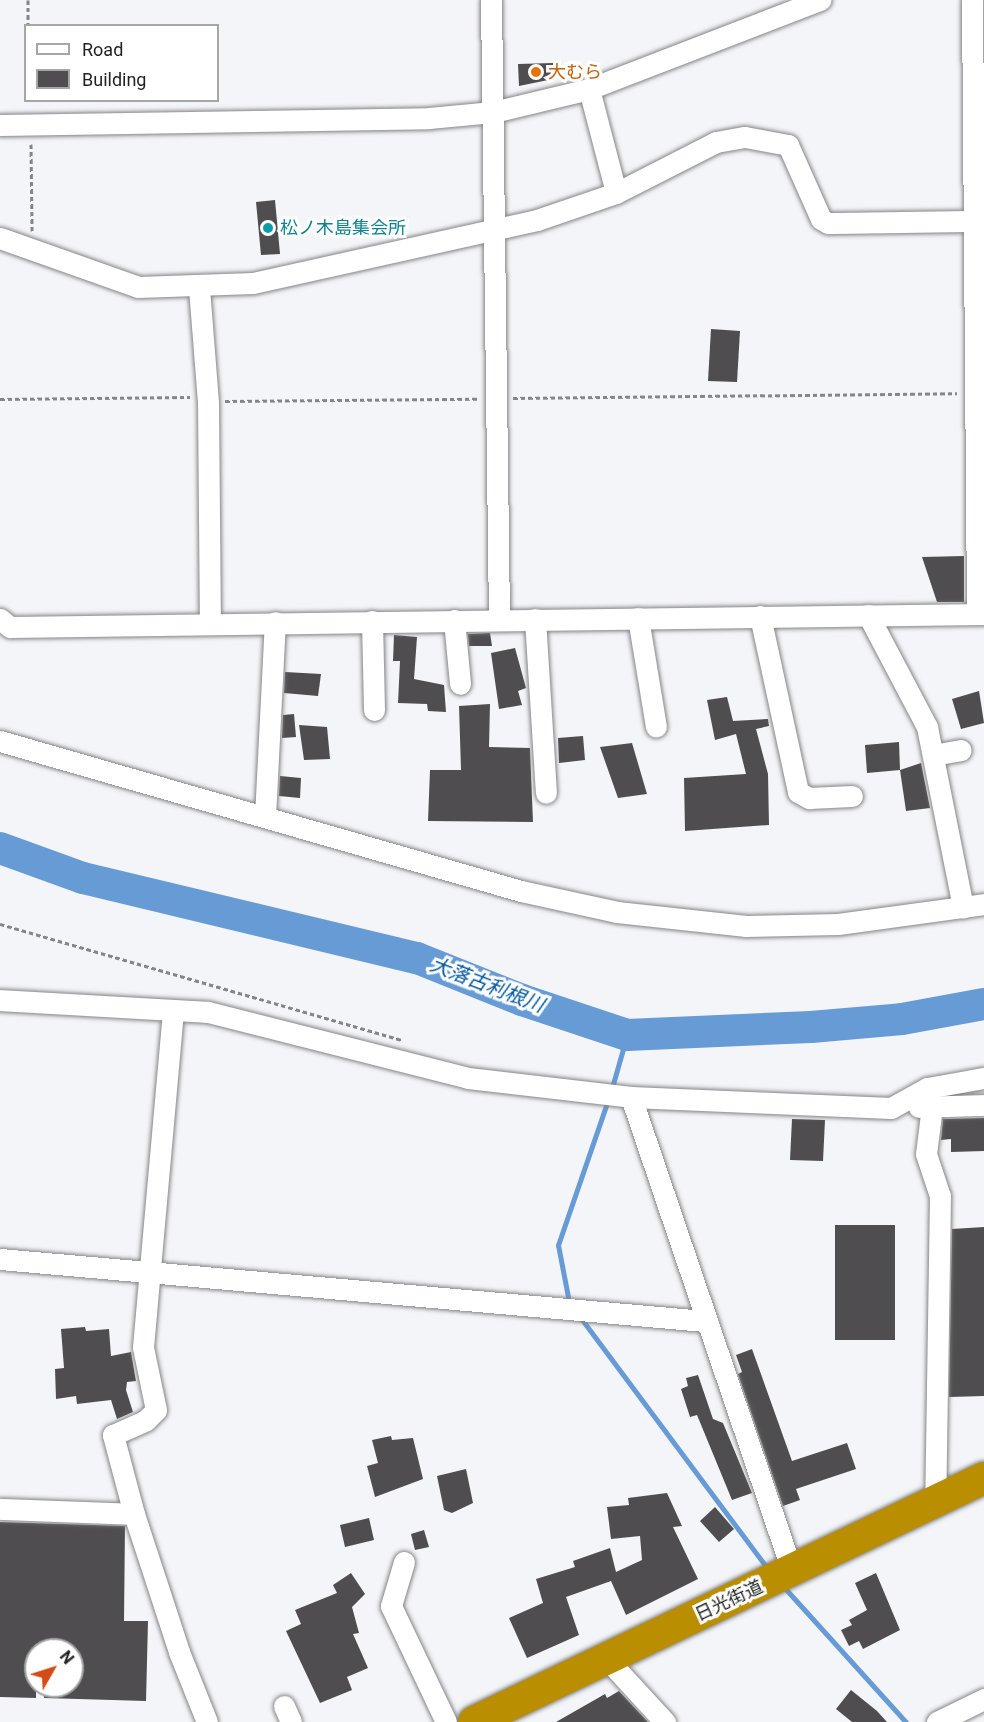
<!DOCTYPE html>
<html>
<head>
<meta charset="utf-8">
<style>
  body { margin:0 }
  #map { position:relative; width:984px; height:1722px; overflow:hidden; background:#f4f5f8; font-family:Roboto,"Noto Sans JP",sans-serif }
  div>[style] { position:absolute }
  .stream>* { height:5px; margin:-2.5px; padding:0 2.5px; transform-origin:2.5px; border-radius:2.5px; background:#669bd5 }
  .river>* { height:32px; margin:-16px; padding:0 16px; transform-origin:16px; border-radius:16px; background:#669bd5 }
  .building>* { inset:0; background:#4f4d4f }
  .path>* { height:3px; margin-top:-1.5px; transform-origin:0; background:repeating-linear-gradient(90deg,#848587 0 4.5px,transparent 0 7.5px) }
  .roads { filter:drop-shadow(0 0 2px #858588) drop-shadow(0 0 2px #858588) }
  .minor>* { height:21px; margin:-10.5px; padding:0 10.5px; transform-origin:10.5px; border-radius:10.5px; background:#fff }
  .highway>* { height:32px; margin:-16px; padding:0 16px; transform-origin:16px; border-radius:16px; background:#b98e00 }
  .dots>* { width:16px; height:16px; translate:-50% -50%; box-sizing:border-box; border:3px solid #fff; border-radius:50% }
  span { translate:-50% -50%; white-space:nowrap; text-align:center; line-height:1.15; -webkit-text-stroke:6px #fff; paint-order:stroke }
  .food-label { font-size:18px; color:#c56008 }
  .left { translate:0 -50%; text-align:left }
  .culture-label { font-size:18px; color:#0d838f }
  .street-label { font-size:18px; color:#1f2021 }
  .water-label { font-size:20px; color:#00579d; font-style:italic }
  .legend { position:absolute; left:24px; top:24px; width:195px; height:78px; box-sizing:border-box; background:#fff; border:2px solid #a5a6a6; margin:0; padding:8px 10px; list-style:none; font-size:18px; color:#1f2021 }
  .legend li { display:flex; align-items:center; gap:12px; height:30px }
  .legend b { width:30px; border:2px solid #a5a6a6 }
  .north { position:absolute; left:24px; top:1638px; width:60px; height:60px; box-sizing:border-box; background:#fff; border:2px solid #a5a6a6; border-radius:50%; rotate:51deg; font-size:16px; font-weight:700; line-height:24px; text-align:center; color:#1f2021 }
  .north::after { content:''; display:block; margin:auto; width:21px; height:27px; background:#d24b18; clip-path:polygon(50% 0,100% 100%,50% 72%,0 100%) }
</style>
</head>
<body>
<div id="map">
  <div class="stream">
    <i style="left:611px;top:1091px;width:58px;rotate:-74.1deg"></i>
    <i style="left:569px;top:1302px;width:58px;rotate:-100.9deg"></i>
    <i style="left:558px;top:1245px;width:153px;rotate:-71deg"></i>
    <i style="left:580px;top:1317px;width:314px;rotate:53.3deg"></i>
    <i style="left:782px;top:1585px;width:185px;rotate:47.9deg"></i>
  </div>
  <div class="river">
    <i style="left:0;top:848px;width:88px;rotate:19.9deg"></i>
    <i style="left:83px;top:878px;width:343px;rotate:13.5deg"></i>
    <i style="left:417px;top:958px;width:113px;rotate:21.8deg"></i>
    <i style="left:522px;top:1000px;width:111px;rotate:18.4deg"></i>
    <i style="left:627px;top:1035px;width:184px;rotate:-2.5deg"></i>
    <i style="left:811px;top:1027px;width:91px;rotate:-5deg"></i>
    <i style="left:902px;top:1019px;width:83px;rotate:-10.4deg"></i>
  </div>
  <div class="building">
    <i style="clip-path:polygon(553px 63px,553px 79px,519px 86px,518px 64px)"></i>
    <i style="clip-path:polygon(275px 200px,280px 254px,261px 255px,256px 202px)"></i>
    <i style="clip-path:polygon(711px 329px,740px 331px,737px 382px,708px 381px)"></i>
    <i style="clip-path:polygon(964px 556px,964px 602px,937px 602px,922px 557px)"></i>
    <i style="clip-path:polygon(490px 633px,492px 646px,469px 646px,468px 634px)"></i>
    <i style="clip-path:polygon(394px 635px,417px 637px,414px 679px,444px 685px,446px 712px,428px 711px,427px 704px,398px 703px,400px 661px,393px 661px)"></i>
    <i style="clip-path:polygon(515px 648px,526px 688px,518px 691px,522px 705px,499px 709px,491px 653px)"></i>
    <i style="clip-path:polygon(285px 672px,321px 674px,318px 696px,284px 693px)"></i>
    <i style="clip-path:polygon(979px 691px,984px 723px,961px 729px,952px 699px)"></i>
    <i style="clip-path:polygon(727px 697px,733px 721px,768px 719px,769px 726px,756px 729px,768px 774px,769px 825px,685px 831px,684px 778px,746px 774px,736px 734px,715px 740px,707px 700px)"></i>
    <i style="clip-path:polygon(490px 704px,489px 747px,530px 748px,533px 822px,428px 821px,430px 770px,461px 770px,459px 706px)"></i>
    <i style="clip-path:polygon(294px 714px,296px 737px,282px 738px,283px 715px)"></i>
    <i style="clip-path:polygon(299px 725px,327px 727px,330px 759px,304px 760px)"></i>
    <i style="clip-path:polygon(583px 736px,585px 760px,559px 763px,558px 738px)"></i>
    <i style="clip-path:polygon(899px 742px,900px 770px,867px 773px,865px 745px)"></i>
    <i style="clip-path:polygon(632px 743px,647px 794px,618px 798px,600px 747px)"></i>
    <i style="clip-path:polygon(921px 763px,930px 808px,906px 811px,900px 770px)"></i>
    <i style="clip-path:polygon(280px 776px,301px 778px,300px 798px,279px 796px)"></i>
    <i style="clip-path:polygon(984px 1118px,984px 1151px,951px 1152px,951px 1139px,941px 1140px,943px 1119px)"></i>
    <i style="clip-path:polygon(792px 1119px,825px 1120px,823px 1161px,790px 1160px)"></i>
    <i style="clip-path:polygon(835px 1225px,895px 1225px,895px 1340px,835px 1340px)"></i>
    <i style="clip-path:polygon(984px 1227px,984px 1396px,949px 1397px,952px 1229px)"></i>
    <i style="clip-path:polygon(85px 1327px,86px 1331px,109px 1329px,111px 1356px,131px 1352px,136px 1381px,127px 1382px,126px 1390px,133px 1412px,117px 1419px,111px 1400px,77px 1404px,76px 1396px,56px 1399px,55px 1369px,64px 1368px,61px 1329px)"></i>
    <i style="clip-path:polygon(752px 1349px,792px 1461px,847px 1443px,856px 1469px,796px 1489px,800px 1500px,783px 1506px,738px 1374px,742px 1372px,736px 1355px)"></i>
    <i style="clip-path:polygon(698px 1375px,713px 1419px,723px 1423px,752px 1493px,732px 1500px,697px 1415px,690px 1417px,681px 1389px,688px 1386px,686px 1378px)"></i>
    <i style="clip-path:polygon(391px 1436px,392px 1440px,413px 1438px,423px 1479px,375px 1497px,367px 1466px,378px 1463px,372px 1440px)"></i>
    <i style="clip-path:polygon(466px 1469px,473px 1503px,452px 1513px,444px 1510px,437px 1476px)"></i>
    <i style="clip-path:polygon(667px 1493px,682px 1526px,673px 1527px,698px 1579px,626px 1615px,611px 1581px,566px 1597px,579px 1635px,527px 1658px,509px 1618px,543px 1603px,536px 1579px,575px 1567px,573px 1561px,610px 1548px,616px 1572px,642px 1560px,640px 1536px,611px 1539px,607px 1507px,629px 1505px,628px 1498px)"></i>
    <i style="clip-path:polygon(715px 1507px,734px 1529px,719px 1542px,700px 1521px)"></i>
    <i style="clip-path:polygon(369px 1518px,374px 1540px,345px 1547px,340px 1525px)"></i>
    <i style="clip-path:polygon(0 1522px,125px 1526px,124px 1621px,148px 1621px,146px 1701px,44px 1698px,44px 1686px,72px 1686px,72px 1650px,36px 1650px,36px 1698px,0 1697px)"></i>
    <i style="clip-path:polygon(424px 1530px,429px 1547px,415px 1550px,411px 1534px)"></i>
    <i style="clip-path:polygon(351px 1573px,365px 1594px,352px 1607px,359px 1633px,353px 1634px,368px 1668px,347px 1677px,352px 1690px,320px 1703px,286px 1631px,301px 1624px,295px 1610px,337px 1593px,333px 1585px)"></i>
    <i style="clip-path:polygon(876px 1573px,900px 1630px,863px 1649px,859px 1641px,849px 1646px,841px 1630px,852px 1625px,849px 1620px,867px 1610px,855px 1583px)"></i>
    <i style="clip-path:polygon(851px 1690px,877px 1711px,887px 1722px,852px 1722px,836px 1709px)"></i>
    <i style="clip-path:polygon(619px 1691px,648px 1722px,556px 1722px,605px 1694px,607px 1698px)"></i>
  </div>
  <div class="path">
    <i style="left:28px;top:0;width:26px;rotate:90deg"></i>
    <i style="left:31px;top:144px;width:87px;rotate:89.3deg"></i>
    <i style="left:513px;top:398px;width:444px;rotate:-0.6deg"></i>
    <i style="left:0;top:399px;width:190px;rotate:-0.6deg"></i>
    <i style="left:225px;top:401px;width:252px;rotate:-0.5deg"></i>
    <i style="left:0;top:924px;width:419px;rotate:16.1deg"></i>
  </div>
  <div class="roads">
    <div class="minor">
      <i style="left:491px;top:0;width:620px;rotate:89.26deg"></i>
      <i style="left:972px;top:0;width:614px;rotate:89.53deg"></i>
      <i style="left:589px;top:89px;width:107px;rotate:75.4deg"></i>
      <i style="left:0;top:125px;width:429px;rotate:-0.9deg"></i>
      <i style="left:429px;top:118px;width:64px;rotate:-5.4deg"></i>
      <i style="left:493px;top:112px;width:99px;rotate:-13.5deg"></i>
      <i style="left:589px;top:89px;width:248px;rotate:-21.1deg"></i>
      <i style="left:0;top:238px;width:146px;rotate:19.5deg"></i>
      <i style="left:138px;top:287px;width:115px;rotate:-2deg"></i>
      <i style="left:253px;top:283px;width:291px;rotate:-12.5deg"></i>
      <i style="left:537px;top:220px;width:83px;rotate:-18.9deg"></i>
      <i style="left:616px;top:193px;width:112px;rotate:-27deg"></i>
      <i style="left:716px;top:142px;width:29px;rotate:-10deg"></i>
      <i style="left:745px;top:137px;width:44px;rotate:10.5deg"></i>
      <i style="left:788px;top:145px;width:81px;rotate:66deg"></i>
      <i style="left:821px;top:219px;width:8px;rotate:30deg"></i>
      <i style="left:828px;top:223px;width:147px;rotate:-0.8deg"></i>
      <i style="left:199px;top:288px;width:114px;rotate:85.5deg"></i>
      <i style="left:208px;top:402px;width:220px;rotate:89.5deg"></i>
      <i style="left:868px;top:615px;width:127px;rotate:62.2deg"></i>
      <i style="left:927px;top:727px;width:184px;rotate:78.7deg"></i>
      <i style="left:760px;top:616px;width:180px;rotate:77.8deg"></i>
      <i style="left:798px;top:792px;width:13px;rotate:29deg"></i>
      <i style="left:809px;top:798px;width:43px;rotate:-2.7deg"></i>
      <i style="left:638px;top:618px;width:110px;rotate:80.6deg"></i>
      <i style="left:0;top:619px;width:13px;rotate:39deg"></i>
      <i style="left:10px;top:627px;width:974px;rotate:-0.76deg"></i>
      <i style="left:535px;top:619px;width:174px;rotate:86.4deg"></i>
      <i style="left:454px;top:620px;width:64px;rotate:84.6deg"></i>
      <i style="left:372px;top:621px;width:89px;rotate:88.7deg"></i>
      <i style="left:0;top:741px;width:542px;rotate:16.06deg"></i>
      <i style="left:521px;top:891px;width:98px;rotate:12.3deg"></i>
      <i style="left:617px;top:912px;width:130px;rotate:6.2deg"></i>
      <i style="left:746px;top:926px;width:92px;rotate:-1.2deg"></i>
      <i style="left:838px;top:924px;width:147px;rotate:-7.8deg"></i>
      <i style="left:933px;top:755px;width:28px;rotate:-10deg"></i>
      <i style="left:265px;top:817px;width:195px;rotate:-87.1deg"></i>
      <i style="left:0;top:1000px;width:208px;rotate:3.3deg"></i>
      <i style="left:208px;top:1012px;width:268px;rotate:14.2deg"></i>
      <i style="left:468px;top:1078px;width:164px;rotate:6.6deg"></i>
      <i style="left:631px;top:1097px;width:260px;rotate:2.4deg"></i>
      <i style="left:891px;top:1108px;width:41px;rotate:-29.1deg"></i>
      <i style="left:927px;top:1088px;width:58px;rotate:-10deg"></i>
      <i style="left:631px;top:1097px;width:501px;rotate:71.24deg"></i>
      <i style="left:932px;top:1106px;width:48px;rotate:97.1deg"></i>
      <i style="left:926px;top:1154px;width:44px;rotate:71.6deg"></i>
      <i style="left:940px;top:1196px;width:306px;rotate:90.9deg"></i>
      <i style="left:919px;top:1107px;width:65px;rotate:-1.8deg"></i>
      <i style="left:0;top:1259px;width:708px;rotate:5.03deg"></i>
      <i style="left:0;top:1509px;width:134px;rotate:2.1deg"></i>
      <i style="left:134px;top:1514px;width:145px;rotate:71.9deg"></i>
      <i style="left:179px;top:1652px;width:75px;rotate:68.2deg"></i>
      <i style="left:134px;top:1514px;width:82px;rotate:-104.9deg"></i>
      <i style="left:113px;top:1435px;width:36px;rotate:-24deg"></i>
      <i style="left:146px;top:1420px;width:14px;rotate:-45deg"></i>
      <i style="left:156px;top:1410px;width:64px;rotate:-101.7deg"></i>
      <i style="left:143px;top:1347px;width:338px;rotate:-84.9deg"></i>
      <i style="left:404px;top:1562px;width:46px;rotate:106.5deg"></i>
      <i style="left:391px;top:1606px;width:128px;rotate:64.6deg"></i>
      <i style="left:607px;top:1659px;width:86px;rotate:47.4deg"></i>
      <i style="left:284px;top:1706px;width:17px;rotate:66deg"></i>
      <i style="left:937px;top:1722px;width:52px;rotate:-26.1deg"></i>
    </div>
    <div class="highway">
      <i style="left:474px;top:1722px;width:565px;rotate:-25.57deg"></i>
    </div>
  </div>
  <div class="dots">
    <i style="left:536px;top:72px;background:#e8710a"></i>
    <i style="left:268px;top:228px;background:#0f9aa8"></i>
  </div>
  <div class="food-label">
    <span class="left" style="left:548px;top:72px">大むら</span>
  </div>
  <div class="culture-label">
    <span class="left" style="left:280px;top:228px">松ノ木島集会所</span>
  </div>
  <div class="street-label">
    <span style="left:729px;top:1601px;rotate:-25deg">日光街道</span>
  </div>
  <div class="water-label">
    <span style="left:487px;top:985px;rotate:21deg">大落古利根川</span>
  </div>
  <ul class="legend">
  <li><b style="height:8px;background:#fff"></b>Road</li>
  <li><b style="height:16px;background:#4f4d4f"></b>Building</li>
  </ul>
  <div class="north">N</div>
</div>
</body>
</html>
